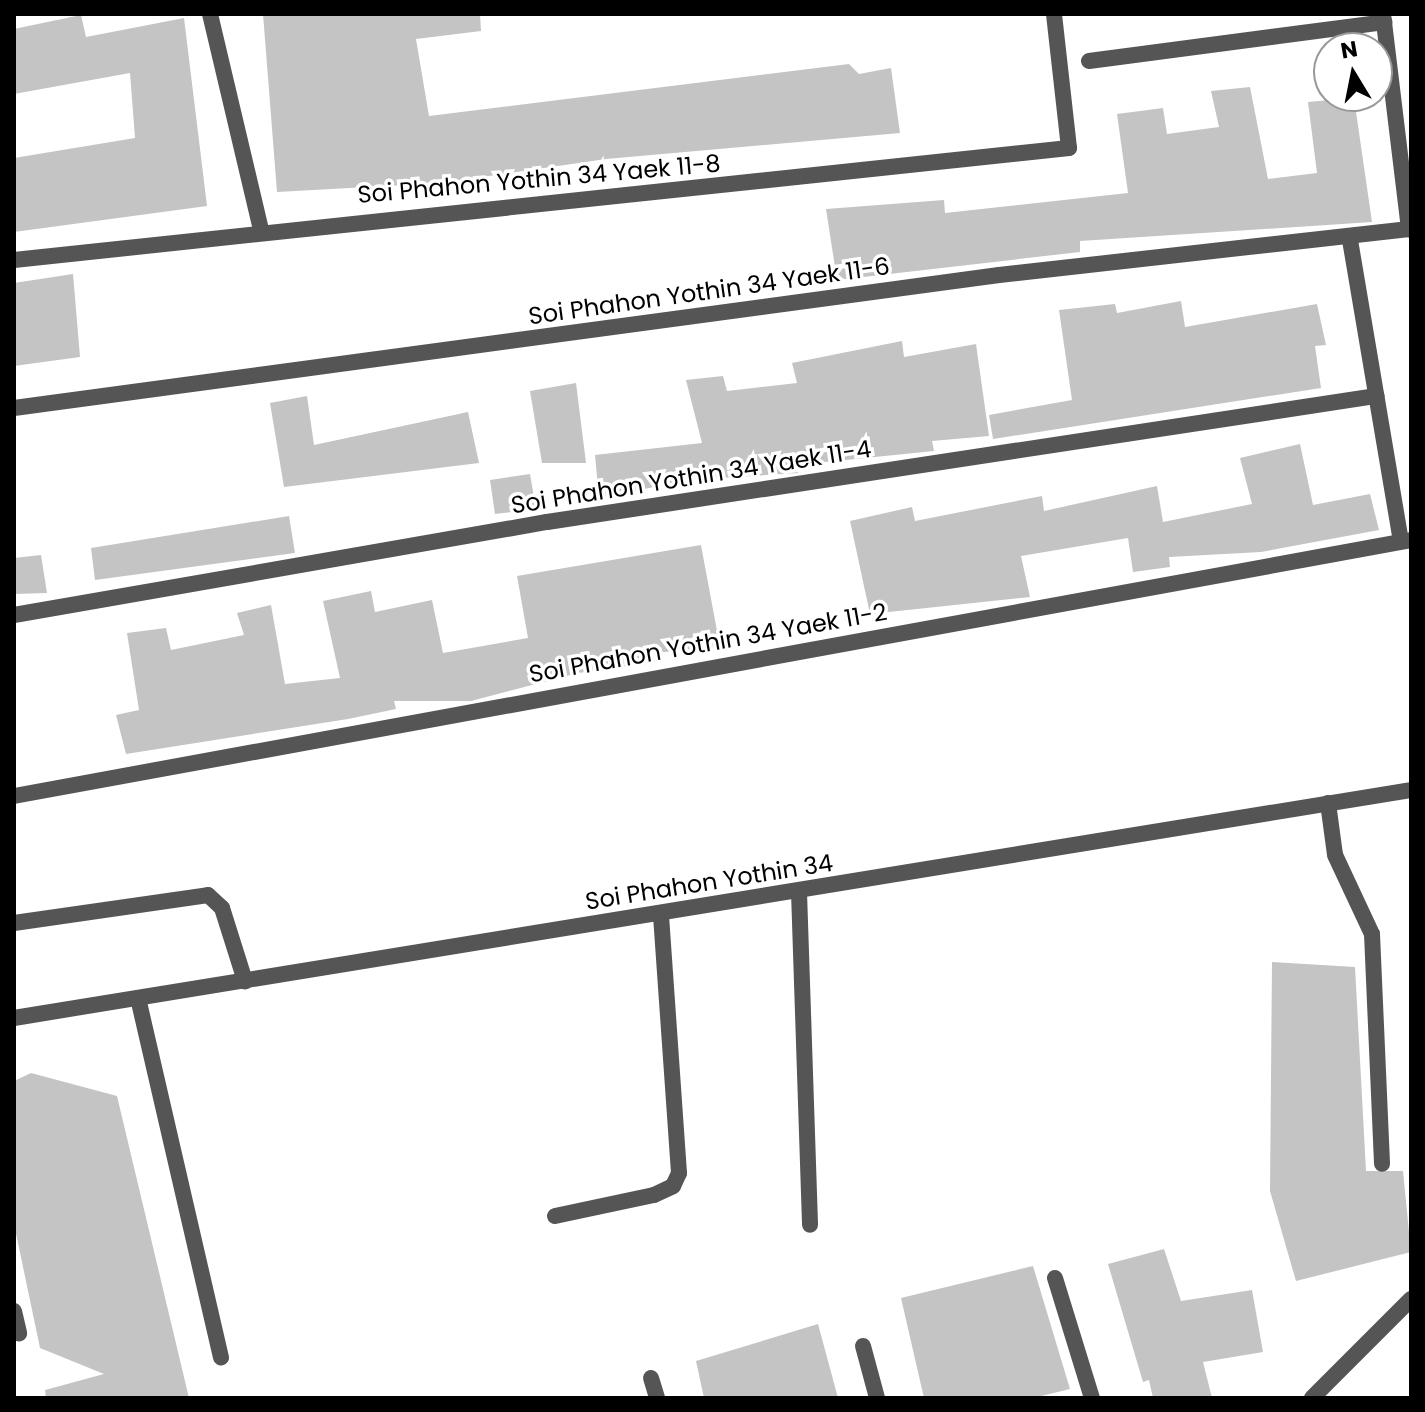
<!DOCTYPE html>
<html>
<head>
<meta charset="utf-8">
<style>
  body { margin:0 }
  #map { position:relative; width:1425px; height:1412px; overflow:hidden; background:#fff; font-family:Poppins,sans-serif }
  div>[style] { position:absolute }
  .building>* { inset:0; background:#c4c4c4 }
  .lane>* { height:16px; margin:-8px; padding:0 8px; transform-origin:8px; border-radius:8px; background:#555 }
  .street>* { height:16px; margin:-8px; padding:0 8px; transform-origin:8px; border-radius:8px; background:#555 }
  span { translate:-50% -50%; white-space:nowrap; text-align:center; line-height:1.15; -webkit-text-stroke:7px #fff; paint-order:stroke }
  .street-label { font-size:24px; color:#000 }
  .frame { position:absolute; inset:0; border:16px solid #000; pointer-events:none }
  .north { position:absolute; left:1313px; top:32px; width:80px; height:80px; box-sizing:border-box; background:#fff; border:2px solid #999; border-radius:50%; rotate:350deg; font-size:22px; font-weight:700; line-height:32px; text-align:center; color:#000 }
  .north::after { content:''; display:block; margin:auto; width:28px; height:36px; background:#000; clip-path:polygon(50% 0,100% 100%,50% 72%,0 100%) }
</style>
</head>
<body>
<div id="map">
  <div class="building">
    <i style="clip-path:polygon(263px 14px,480px 14px,481px 31px,416px 39px,429px 116px,849px 64px,859px 74px,891px 68px,900px 133px,606px 159px,440px 183px,277px 192px)"></i>
    <i style="clip-path:polygon(81px 15px,86px 37px,184px 18px,207px 206px,14px 232px,14px 158px,135px 138px,130px 73px,14px 94px,14px 29px)"></i>
    <i style="clip-path:polygon(1250px 87px,1268px 179px,1317px 173px,1308px 102px,1354px 98px,1372px 222px,1080px 241px,1080px 252px,837px 280px,826px 209px,944px 200px,945px 213px,1128px 193px,1117px 114px,1163px 108px,1167px 134px,1219px 127px,1211px 91px)"></i>
    <i style="clip-path:polygon(73px 274px,80px 357px,14px 366px,14px 283px)"></i>
    <i style="clip-path:polygon(1181px 301px,1185px 327px,1317px 304px,1326px 345px,1315px 346px,1321px 388px,993px 439px,989px 415px,1072px 400px,1059px 310px,1115px 304px,1117px 313px)"></i>
    <i style="clip-path:polygon(902px 341px,904px 357px,976px 344px,989px 436px,932px 441px,934px 451px,796px 465px,798px 473px,689px 480px,599px 498px,595px 455px,702px 443px,686px 380px,723px 376px,727px 391px,797px 383px,792px 363px)"></i>
    <i style="clip-path:polygon(576px 383px,586px 463px,542px 463px,530px 391px)"></i>
    <i style="clip-path:polygon(307px 396px,314px 445px,468px 412px,479px 463px,284px 487px,270px 403px)"></i>
    <i style="clip-path:polygon(1300px 444px,1313px 505px,1370px 494px,1379px 530px,1261px 552px,1169px 557px,1170px 567px,1133px 572px,1128px 538px,1021px 556px,1030px 597px,870px 614px,850px 521px,912px 507px,915px 521px,1042px 496px,1044px 511px,1157px 486px,1163px 522px,1252px 504px,1240px 458px)"></i>
    <i style="clip-path:polygon(530px 474px,536px 509px,495px 514px,490px 480px)"></i>
    <i style="clip-path:polygon(289px 516px,295px 553px,95px 580px,91px 548px)"></i>
    <i style="clip-path:polygon(701px 545px,720px 647px,653px 653px,655px 663px,578px 673px,471px 701px,394px 701px,396px 709px,348px 719px,126px 754px,116px 715px,139px 710px,127px 633px,166px 628px,171px 650px,244px 635px,237px 613px,271px 605px,285px 684px,340px 678px,323px 601px,371px 591px,375px 612px,432px 600px,443px 653px,528px 638px,517px 576px)"></i>
    <i style="clip-path:polygon(41px 555px,47px 593px,14px 594px,14px 558px)"></i>
    <i style="clip-path:polygon(1272px 962px,1355px 967px,1366px 1171px,1403px 1171px,1411px 1252px,1296px 1281px,1270px 1191px)"></i>
    <i style="clip-path:polygon(31px 1073px,117px 1096px,189px 1398px,46px 1398px,45px 1390px,104px 1374px,40px 1348px,14px 1224px,14px 1081px)"></i>
    <i style="clip-path:polygon(1164px 1249px,1181px 1301px,1252px 1290px,1263px 1352px,1203px 1362px,1212px 1398px,1153px 1398px,1149px 1380px,1143px 1382px,1108px 1264px)"></i>
    <i style="clip-path:polygon(1033px 1266px,1070px 1389px,1033px 1398px,924px 1398px,901px 1298px)"></i>
    <i style="clip-path:polygon(818px 1324px,838px 1398px,704px 1398px,696px 1361px)"></i>
  </div>
  <div class="lane">
    <i style="left:210px;top:14px;width:221px;rotate:76.7deg"></i>
    <i style="left:14px;top:260px;width:1061px;rotate:-6.06deg"></i>
    <i style="left:1069px;top:148px;width:135px;rotate:-96.4deg"></i>
    <i style="left:1328px;top:803px;width:52px;rotate:82.3deg"></i>
    <i style="left:1335px;top:855px;width:87px;rotate:64.9deg"></i>
    <i style="left:1372px;top:934px;width:230px;rotate:87.5deg"></i>
    <i style="left:14px;top:923px;width:196px;rotate:-8.2deg"></i>
    <i style="left:208px;top:895px;width:19px;rotate:43deg"></i>
    <i style="left:222px;top:908px;width:77px;rotate:72.5deg"></i>
    <i style="left:138px;top:998px;width:369px;rotate:77deg"></i>
    <i style="left:555px;top:1216px;width:101px;rotate:-12deg"></i>
    <i style="left:654px;top:1195px;width:21px;rotate:-25deg"></i>
    <i style="left:673px;top:1186px;width:14px;rotate:-65deg"></i>
    <i style="left:679px;top:1173px;width:259px;rotate:-94deg"></i>
    <i style="left:14px;top:1311px;width:23px;rotate:77deg"></i>
  </div>
  <div class="street">
    <i style="left:1383px;top:14px;width:217px;rotate:83.1deg"></i>
    <i style="left:1089px;top:61px;width:298px;rotate:-7.5deg"></i>
    <i style="left:1350px;top:240px;width:305px;rotate:80.4deg"></i>
    <i style="left:14px;top:408px;width:994px;rotate:-7.69deg"></i>
    <i style="left:999px;top:275px;width:415px;rotate:-6.4deg"></i>
    <i style="left:14px;top:615px;width:541px;rotate:-9.9deg"></i>
    <i style="left:547px;top:522px;width:839px;rotate:-8.64deg"></i>
    <i style="left:14px;top:796px;width:1420px;rotate:-10.38deg"></i>
    <i style="left:799px;top:892px;width:333px;rotate:88.1deg"></i>
    <i style="left:14px;top:1018px;width:1415px;rotate:-9.27deg"></i>
    <i style="left:1055px;top:1278px;width:126px;rotate:72.9deg"></i>
    <i style="left:863px;top:1346px;width:54px;rotate:74.9deg"></i>
    <i style="left:651px;top:1378px;width:21px;rotate:73deg"></i>
    <i style="left:1312px;top:1398px;width:140px;rotate:-45deg"></i>
  </div>
  <div class="street-label">
    <span style="left:539px;top:179px;rotate:-5deg">Soi Phahon Yothin 34 Yaek 11-8</span>
    <span style="left:709px;top:291px;rotate:-8deg">Soi Phahon Yothin 34 Yaek 11-6</span>
    <span style="left:691px;top:477px;rotate:-9deg">Soi Phahon Yothin 34 Yaek 11-4</span>
    <span style="left:708px;top:643px;rotate:-10deg">Soi Phahon Yothin 34 Yaek 11-2</span>
    <span style="left:709px;top:882px;rotate:-9deg">Soi Phahon Yothin 34</span>
  </div>
  <div class="frame"></div>
  <div class="north">N</div>
</div>
</body>
</html>
